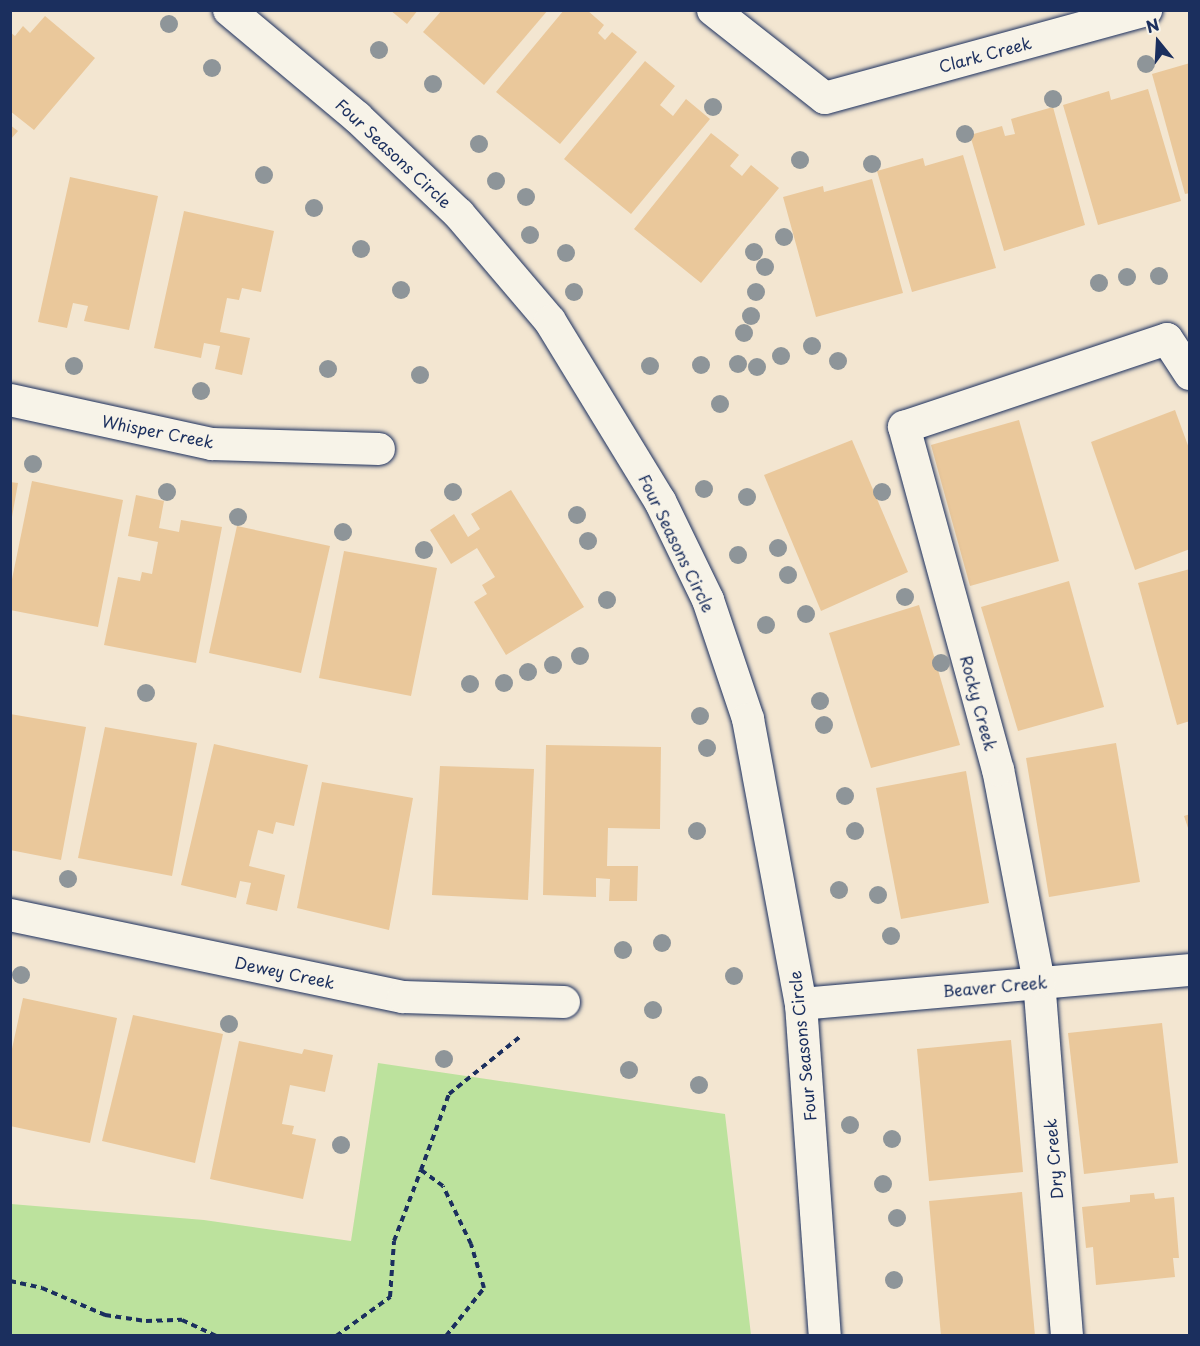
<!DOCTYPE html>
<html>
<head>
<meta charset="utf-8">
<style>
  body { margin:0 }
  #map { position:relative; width:1200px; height:1346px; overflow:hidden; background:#f3e6d1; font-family:"Playpen Sans",sans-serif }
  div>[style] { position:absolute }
  .green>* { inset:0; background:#bce29d }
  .building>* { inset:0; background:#eac89b }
  .path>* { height:4px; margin-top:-2px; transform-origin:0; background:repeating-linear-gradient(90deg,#1b2f5e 0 6px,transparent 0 10.5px) }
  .roads { filter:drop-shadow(0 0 2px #1b2f5e) drop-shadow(0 0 2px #1b2f5e) }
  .minor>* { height:32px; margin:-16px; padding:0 16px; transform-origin:16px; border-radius:16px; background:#f7f3e8 }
  .trees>* { width:18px; height:18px; margin:-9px; border-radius:50%; background:#8e9599 }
  span { translate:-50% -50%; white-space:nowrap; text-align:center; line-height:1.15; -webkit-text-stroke:4.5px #f7f3e8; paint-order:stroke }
  .street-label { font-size:16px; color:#1b2f5e }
  .frame { position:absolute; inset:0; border:12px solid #1b2f5e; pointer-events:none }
  .north { position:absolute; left:1128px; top:12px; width:60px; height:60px; -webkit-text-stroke:4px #f7f3e8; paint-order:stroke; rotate:342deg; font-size:16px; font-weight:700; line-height:24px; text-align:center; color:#1b2f5e }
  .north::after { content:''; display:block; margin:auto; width:21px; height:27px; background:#1b2f5e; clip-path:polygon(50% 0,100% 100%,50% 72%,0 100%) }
</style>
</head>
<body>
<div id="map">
  <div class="green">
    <i style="clip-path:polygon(378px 1063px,725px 1114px,751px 1335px,11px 1335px,11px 1204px,204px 1220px,351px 1241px)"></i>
  </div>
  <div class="building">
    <i style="clip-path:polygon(390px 10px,418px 10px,407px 24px)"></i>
    <i style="clip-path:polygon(442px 10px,548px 10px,484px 85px,423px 32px)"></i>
    <i style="clip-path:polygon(564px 10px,587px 10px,604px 25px,598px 33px,605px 40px,612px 32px,637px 52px,560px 144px,496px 92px)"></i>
    <i style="clip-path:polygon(45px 16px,95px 58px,34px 130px,10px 111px,10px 32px,15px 36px,23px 26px,30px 33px)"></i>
    <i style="clip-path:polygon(645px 61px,675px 86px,660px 105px,673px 116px,686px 99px,710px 119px,631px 214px,564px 159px)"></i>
    <i style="clip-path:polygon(1190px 63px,1190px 193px,1185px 194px,1152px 74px)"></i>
    <i style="clip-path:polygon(1148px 89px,1181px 201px,1098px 225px,1063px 105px,1109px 91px,1111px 100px)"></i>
    <i style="clip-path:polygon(1053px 107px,1085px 225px,1004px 251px,970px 135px,1002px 126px,1005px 136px,1015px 134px,1011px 119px)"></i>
    <i style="clip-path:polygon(10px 125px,18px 131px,10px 140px)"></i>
    <i style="clip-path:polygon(711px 133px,739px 155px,730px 166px,742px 176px,751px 165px,779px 188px,701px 283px,634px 229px)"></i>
    <i style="clip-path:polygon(963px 155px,996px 268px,912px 292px,877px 171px,923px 158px,925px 166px)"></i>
    <i style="clip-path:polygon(70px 177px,158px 196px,129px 330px,84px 321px,88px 306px,73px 303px,67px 328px,38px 322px)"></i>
    <i style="clip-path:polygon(872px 179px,903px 293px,816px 317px,783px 197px,823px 186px,824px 192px)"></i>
    <i style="clip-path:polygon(184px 211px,274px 231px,261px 292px,242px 288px,239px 300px,227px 298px,220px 332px,250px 338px,242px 375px,215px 369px,220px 346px,204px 343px,201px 358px,154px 348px)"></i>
    <i style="clip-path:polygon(1175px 410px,1190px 451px,1190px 549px,1135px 570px,1091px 442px)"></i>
    <i style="clip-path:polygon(1019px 420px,1059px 561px,970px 586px,931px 445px)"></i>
    <i style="clip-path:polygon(852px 440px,908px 572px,821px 611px,764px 475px)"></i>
    <i style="clip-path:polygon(32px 481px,123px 500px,98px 627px,10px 610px,10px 589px)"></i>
    <i style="clip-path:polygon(10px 482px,18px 483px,12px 517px,10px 517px)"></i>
    <i style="clip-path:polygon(511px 490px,584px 607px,506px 655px,474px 602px,487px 594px,482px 585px,495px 577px,477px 548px,451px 564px,430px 530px,454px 514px,468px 537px,480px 529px,471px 514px)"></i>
    <i style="clip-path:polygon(136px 495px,164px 501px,159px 528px,179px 532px,181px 520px,222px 527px,196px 663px,104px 645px,118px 577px,140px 581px,142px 572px,152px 574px,158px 542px,128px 536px)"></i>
    <i style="clip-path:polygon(237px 526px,330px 546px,301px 673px,209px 653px)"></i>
    <i style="clip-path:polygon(344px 551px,437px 568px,411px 696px,319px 678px)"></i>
    <i style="clip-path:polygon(1190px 569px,1190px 721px,1177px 725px,1138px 583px)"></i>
    <i style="clip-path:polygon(1069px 581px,1104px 707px,1018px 731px,981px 607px)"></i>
    <i style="clip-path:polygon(919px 605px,960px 745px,871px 768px,829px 633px)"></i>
    <i style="clip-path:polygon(10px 714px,86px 727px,61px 860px,10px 850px)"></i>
    <i style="clip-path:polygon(105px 727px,197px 743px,172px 876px,78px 858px)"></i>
    <i style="clip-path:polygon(1116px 743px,1140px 882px,1049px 897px,1026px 758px)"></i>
    <i style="clip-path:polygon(214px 744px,308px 765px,294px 826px,276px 822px,273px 834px,258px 830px,249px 866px,285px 875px,277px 911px,246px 904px,251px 883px,240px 881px,236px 898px,181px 885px)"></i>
    <i style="clip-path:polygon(546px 745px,661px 747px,660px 829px,608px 828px,607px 866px,638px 866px,637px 901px,609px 901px,610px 879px,596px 878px,596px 897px,543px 895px)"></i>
    <i style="clip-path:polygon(440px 766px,534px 769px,528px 900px,432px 895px)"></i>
    <i style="clip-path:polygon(966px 771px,989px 903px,901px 919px,876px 788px)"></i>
    <i style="clip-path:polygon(322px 782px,413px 798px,389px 930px,297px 908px)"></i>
    <i style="clip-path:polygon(1190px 814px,1190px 831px,1189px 831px,1184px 816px)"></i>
    <i style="clip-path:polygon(23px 998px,117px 1018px,90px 1143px,10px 1126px,10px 1058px)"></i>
    <i style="clip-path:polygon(133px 1015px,223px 1034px,195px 1163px,102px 1141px)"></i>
    <i style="clip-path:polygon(1162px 1023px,1178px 1163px,1084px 1174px,1068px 1033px)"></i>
    <i style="clip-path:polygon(1011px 1040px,1023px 1172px,929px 1181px,917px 1049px)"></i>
    <i style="clip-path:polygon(239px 1041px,302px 1054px,304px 1049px,333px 1055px,325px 1092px,290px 1085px,282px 1124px,294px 1126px,292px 1134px,316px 1139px,303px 1199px,210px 1179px)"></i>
    <i style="clip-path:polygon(1022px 1192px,1035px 1336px,941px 1336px,929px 1201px)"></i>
    <i style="clip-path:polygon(1154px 1193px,1155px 1199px,1174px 1197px,1179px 1258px,1173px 1258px,1175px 1277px,1096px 1285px,1093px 1247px,1086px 1248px,1082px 1207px,1130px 1202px,1130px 1195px)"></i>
  </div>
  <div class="path">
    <i style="left:10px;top:1281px;width:33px;rotate:12deg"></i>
    <i style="left:42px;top:1288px;width:69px;rotate:23.2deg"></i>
    <i style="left:105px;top:1315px;width:41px;rotate:8.3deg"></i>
    <i style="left:146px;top:1321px;width:36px;rotate:-2deg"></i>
    <i style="left:182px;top:1320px;width:38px;rotate:25deg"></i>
    <i style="left:336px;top:1336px;width:67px;rotate:-35.8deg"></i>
    <i style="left:390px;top:1297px;width:56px;rotate:-85.9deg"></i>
    <i style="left:394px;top:1241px;width:76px;rotate:-69.2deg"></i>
    <i style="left:446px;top:1336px;width:61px;rotate:-51.6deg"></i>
    <i style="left:484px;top:1288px;width:46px;rotate:-106.5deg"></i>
    <i style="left:471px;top:1244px;width:64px;rotate:-115.8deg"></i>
    <i style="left:443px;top:1186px;width:27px;rotate:-144deg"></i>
    <i style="left:421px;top:1170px;width:81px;rotate:-69.8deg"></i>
    <i style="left:449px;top:1094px;width:92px;rotate:-38.9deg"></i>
  </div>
  <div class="roads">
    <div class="minor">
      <i style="left:229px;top:10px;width:167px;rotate:39.9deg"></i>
      <i style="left:357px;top:117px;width:141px;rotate:43.6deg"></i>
      <i style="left:459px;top:214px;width:140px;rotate:49.6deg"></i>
      <i style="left:550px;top:321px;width:211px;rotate:58.6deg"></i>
      <i style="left:660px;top:501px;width:110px;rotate:64.1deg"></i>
      <i style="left:708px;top:600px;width:126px;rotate:71.4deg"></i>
      <i style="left:748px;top:719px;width:290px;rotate:79.5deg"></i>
      <i style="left:801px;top:1004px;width:333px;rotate:85.9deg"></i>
      <i style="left:713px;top:10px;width:142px;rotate:38.2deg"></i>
      <i style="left:825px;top:98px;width:333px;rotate:-15.3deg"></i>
      <i style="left:10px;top:400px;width:207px;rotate:12.3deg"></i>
      <i style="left:212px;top:444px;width:167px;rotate:1.7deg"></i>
      <i style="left:10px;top:915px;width:401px;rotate:11.8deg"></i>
      <i style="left:403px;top:997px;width:161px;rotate:1.8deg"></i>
      <i style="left:801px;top:1004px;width:390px;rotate:-5deg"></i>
      <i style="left:1067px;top:1336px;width:355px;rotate:-94.5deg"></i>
      <i style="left:1039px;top:982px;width:216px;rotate:-100.9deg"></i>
      <i style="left:998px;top:770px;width:356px;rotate:-105.3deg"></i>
      <i style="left:904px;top:427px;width:277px;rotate:-18.5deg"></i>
      <i style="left:1167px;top:339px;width:42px;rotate:56.7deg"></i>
    </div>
  </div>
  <div class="trees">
    <i style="left:169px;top:24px"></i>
    <i style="left:379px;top:50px"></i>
    <i style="left:1146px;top:64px"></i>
    <i style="left:212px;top:68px"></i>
    <i style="left:433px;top:84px"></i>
    <i style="left:1053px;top:99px"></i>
    <i style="left:713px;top:107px"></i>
    <i style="left:965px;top:134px"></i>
    <i style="left:479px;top:144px"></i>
    <i style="left:800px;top:160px"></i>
    <i style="left:872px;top:164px"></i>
    <i style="left:264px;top:175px"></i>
    <i style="left:496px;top:181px"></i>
    <i style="left:526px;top:197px"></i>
    <i style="left:314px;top:208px"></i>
    <i style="left:530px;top:235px"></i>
    <i style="left:784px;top:237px"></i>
    <i style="left:361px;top:249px"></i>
    <i style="left:754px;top:252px"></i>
    <i style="left:566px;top:253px"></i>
    <i style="left:765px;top:267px"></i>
    <i style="left:1159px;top:276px"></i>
    <i style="left:1127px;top:277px"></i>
    <i style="left:1099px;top:283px"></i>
    <i style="left:401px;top:290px"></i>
    <i style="left:574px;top:292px"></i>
    <i style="left:756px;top:292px"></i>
    <i style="left:751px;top:316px"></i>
    <i style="left:744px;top:333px"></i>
    <i style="left:812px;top:346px"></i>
    <i style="left:781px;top:356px"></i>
    <i style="left:838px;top:361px"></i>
    <i style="left:738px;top:364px"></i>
    <i style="left:701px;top:365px"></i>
    <i style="left:74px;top:366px"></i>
    <i style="left:650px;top:366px"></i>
    <i style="left:757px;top:367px"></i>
    <i style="left:328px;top:369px"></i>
    <i style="left:420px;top:375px"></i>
    <i style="left:201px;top:391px"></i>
    <i style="left:720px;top:404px"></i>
    <i style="left:33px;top:464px"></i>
    <i style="left:704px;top:489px"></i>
    <i style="left:167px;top:492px"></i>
    <i style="left:453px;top:492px"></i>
    <i style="left:882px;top:492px"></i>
    <i style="left:747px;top:497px"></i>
    <i style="left:577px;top:515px"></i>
    <i style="left:238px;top:517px"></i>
    <i style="left:343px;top:532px"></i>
    <i style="left:588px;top:541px"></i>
    <i style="left:778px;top:548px"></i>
    <i style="left:424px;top:550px"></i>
    <i style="left:738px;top:555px"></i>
    <i style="left:788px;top:575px"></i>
    <i style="left:905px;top:597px"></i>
    <i style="left:607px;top:600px"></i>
    <i style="left:806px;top:614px"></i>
    <i style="left:766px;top:625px"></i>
    <i style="left:580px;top:656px"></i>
    <i style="left:941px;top:663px"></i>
    <i style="left:553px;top:665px"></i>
    <i style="left:528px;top:672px"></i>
    <i style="left:504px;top:683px"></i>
    <i style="left:470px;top:684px"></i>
    <i style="left:146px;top:693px"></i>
    <i style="left:820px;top:701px"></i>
    <i style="left:700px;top:716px"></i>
    <i style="left:824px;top:725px"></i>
    <i style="left:707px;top:748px"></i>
    <i style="left:845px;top:796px"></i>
    <i style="left:697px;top:831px"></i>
    <i style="left:855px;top:831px"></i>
    <i style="left:68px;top:879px"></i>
    <i style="left:839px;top:890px"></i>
    <i style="left:878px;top:895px"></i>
    <i style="left:891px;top:936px"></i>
    <i style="left:662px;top:943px"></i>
    <i style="left:623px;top:950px"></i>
    <i style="left:21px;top:975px"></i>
    <i style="left:734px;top:976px"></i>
    <i style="left:653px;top:1010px"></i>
    <i style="left:229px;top:1024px"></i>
    <i style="left:444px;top:1059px"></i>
    <i style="left:629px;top:1070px"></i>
    <i style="left:699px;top:1085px"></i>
    <i style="left:850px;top:1125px"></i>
    <i style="left:892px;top:1139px"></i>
    <i style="left:341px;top:1145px"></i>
    <i style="left:883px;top:1184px"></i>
    <i style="left:897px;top:1218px"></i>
    <i style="left:894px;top:1280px"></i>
  </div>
  <div class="street-label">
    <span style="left:985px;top:54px;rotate:-15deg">Clark Creek</span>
    <span style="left:394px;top:153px;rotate:43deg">Four Seasons Circle</span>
    <span style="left:158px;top:431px;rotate:11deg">Whisper Creek</span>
    <span style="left:677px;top:543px;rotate:64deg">Four Seasons Circle</span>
    <span style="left:979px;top:703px;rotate:75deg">Rocky Creek</span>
    <span style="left:285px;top:972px;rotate:12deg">Dewey Creek</span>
    <span style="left:995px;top:986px;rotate:-5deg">Beaver Creek</span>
    <span style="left:802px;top:1046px;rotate:-96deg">Four Seasons Circle</span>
    <span style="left:1053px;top:1159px;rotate:-95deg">Dry Creek</span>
  </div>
  <div class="frame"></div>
  <div class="north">N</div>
</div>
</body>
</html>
